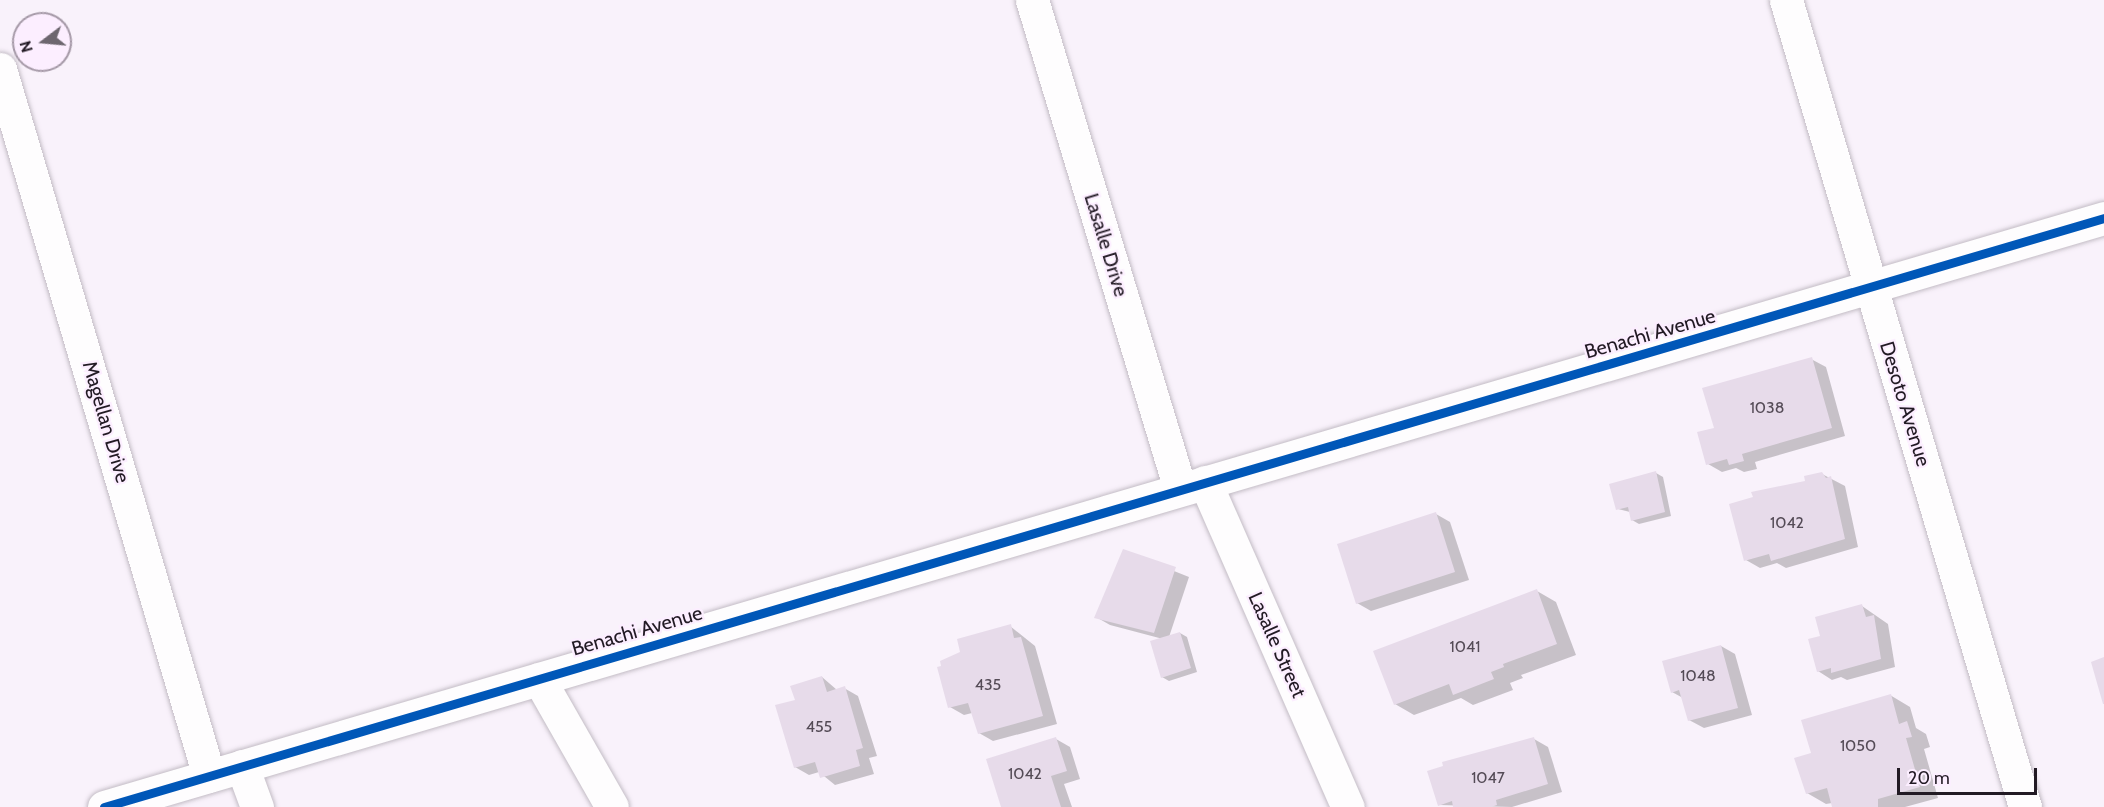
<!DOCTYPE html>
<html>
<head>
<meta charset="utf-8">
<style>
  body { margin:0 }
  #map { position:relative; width:2104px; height:807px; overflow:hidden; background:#f9f2fb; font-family:Cabin,sans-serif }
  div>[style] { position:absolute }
  .shadow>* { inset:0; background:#0003 }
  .building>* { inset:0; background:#e7dbea }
  .roads { filter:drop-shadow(0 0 2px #c3bcc5) drop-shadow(0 0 2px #c3bcc5) }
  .minor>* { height:33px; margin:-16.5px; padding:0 16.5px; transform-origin:16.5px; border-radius:16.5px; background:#fefdfe }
  .cycleway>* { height:9px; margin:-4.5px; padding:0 4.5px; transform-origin:4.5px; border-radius:4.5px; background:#0057b8 }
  span { translate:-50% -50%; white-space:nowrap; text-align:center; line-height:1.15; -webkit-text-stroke:4.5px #fceeff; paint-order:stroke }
  .number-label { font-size:16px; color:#544b56 }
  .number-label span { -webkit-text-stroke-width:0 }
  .street-label { font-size:20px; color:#221a24 }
  .north { position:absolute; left:12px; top:12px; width:60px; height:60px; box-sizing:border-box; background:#fceeff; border:2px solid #a599a7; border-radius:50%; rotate:254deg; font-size:16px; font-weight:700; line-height:24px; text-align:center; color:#221a24 }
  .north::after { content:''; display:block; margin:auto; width:21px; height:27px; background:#6d666f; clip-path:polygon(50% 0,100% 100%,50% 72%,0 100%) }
  .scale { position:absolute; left:1897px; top:768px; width:140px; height:27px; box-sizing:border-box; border:3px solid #221a24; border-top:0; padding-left:8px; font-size:18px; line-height:21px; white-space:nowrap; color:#221a24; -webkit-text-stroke:4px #fceeff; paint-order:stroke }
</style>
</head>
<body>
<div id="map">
  <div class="shadow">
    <i style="clip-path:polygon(1811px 359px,1826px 367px,1845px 436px,1755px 462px,1757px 469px,1744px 472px,1736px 468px,1722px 472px,1708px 464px,1715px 429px)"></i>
    <i style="clip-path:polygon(1656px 473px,1663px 477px,1671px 516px,1639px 524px,1632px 520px,1630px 512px,1618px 509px)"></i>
    <i style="clip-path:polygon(1822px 474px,1845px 486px,1858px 547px,1786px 568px,1777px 563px,1760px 568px,1746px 560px,1807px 482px)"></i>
    <i style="clip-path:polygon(1436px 514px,1450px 522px,1469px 580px,1371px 611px,1357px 603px)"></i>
    <i style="clip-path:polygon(1124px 551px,1189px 577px,1169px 637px,1180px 633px,1187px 637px,1197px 672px,1169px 681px,1162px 677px,1163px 639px,1110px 625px,1096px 617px)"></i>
    <i style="clip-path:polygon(1537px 591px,1556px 602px,1576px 655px,1521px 675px,1523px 678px,1510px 683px,1513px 690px,1473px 705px,1461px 698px,1414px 715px,1395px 704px)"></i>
    <i style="clip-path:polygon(1862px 606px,1888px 624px,1895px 667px,1847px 680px,1841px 677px,1832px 680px,1818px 671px,1822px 637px)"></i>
    <i style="clip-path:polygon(1010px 626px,1035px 646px,1057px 724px,993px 741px,979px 733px,972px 713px,964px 715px,950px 707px)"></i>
    <i style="clip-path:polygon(1721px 646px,1735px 654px,1752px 715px,1704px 728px,1689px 720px,1683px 698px,1672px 692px)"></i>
    <i style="clip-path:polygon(822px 677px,837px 690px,844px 688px,858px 696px,877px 756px,869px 758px,874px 774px,835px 785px,819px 772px,809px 775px,795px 767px,796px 701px)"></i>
    <i style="clip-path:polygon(1890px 695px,1910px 707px,1916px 728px,1926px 734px,1930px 747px,1924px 749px,1938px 798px,1905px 807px,1834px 807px,1832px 803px,1826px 804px,1807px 793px,1813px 754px)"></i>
    <i style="clip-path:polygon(1056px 739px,1070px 747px,1080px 779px,1064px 784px,1072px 807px,1003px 807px)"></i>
    <i style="clip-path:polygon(1534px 739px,1548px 747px,1562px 792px,1512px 807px,1439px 805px)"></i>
  </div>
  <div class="building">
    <i style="clip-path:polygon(1812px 357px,1832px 428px,1742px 454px,1744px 461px,1729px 465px,1727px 459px,1706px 465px,1697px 432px,1714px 428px,1702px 388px)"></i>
    <i style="clip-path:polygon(1656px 471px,1665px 512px,1631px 521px,1628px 507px,1616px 510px,1609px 484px)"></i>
    <i style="clip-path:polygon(1822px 472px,1826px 478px,1831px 476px,1845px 539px,1771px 561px,1769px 554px,1744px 561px,1729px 504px,1753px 497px,1751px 492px,1805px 481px,1804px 476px)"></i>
    <i style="clip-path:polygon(1436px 512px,1455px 572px,1356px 604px,1337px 544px)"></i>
    <i style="clip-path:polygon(1123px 549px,1176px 567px,1154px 633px,1094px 618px)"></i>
    <i style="clip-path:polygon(1537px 589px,1557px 644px,1503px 664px,1504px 667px,1491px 672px,1494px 679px,1453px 695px,1449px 684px,1394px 705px,1373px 651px)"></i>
    <i style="clip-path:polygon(1862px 604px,1866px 617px,1874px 615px,1881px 659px,1831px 673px,1831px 668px,1817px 672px,1808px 639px,1820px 636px,1815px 617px)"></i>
    <i style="clip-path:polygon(1011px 624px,1014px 638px,1021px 637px,1043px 716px,978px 734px,968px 703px,948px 708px,937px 667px,941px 666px,940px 661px,960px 652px,957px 639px)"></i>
    <i style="clip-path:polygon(1180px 632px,1191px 668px,1161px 678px,1150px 641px)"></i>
    <i style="clip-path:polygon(1721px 645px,1738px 708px,1688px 721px,1679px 690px,1671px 693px,1662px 661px)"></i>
    <i style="clip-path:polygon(2104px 657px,2104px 704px,2103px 704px,2091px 662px)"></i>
    <i style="clip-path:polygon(822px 676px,827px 692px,845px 686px,863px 748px,856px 750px,860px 766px,820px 778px,815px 762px,794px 768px,775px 705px,795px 700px,790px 686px)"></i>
    <i style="clip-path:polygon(1891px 694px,1899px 724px,1907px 721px,1912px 737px,1906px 738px,1920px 787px,1878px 799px,1878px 807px,1832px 807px,1827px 788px,1806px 794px,1794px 758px,1811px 753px,1801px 720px)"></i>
    <i style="clip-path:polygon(1056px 737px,1067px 771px,1051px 776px,1061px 807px,1001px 807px,986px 759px)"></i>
    <i style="clip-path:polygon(1534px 737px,1548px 784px,1496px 800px,1497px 805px,1491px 807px,1453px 807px,1452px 801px,1438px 806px,1427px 771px,1443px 766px,1442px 762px)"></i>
  </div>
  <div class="roads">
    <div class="minor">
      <i style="left:1032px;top:0;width:511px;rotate:73.16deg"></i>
      <i style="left:1786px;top:0;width:842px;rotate:73.5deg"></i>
      <i style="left:0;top:69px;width:737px;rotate:73.53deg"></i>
      <i style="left:1205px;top:482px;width:355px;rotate:66.3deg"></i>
      <i style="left:539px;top:679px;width:147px;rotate:60.3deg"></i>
      <i style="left:242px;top:766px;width:44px;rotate:69.9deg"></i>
      <i style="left:104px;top:807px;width:2085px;rotate:-16.41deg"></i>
    </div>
  </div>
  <div class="cycleway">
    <i style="left:104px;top:807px;width:2085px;rotate:-16.41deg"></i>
  </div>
  <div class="number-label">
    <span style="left:1767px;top:408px">1038</span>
    <span style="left:1787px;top:523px">1042</span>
    <span style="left:1465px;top:647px">1041</span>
    <span style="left:1698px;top:676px">1048</span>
    <span style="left:988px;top:685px">435</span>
    <span style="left:819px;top:727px">455</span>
    <span style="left:1858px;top:746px">1050</span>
    <span style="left:1025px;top:774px">1042</span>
    <span style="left:1488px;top:778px">1047</span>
  </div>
  <div class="street-label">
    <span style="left:1106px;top:245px;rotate:73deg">Lasalle Drive</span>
    <span style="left:1650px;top:334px;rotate:-16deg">Benachi Avenue</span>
    <span style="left:1905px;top:404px;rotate:73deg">Desoto Avenue</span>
    <span style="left:106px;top:422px;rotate:74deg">Magellan Drive</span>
    <span style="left:637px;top:631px;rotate:-16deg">Benachi Avenue</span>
    <span style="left:1277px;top:645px;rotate:66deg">Lasalle Street</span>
  </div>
  <div class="north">N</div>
  <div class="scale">20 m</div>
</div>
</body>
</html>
